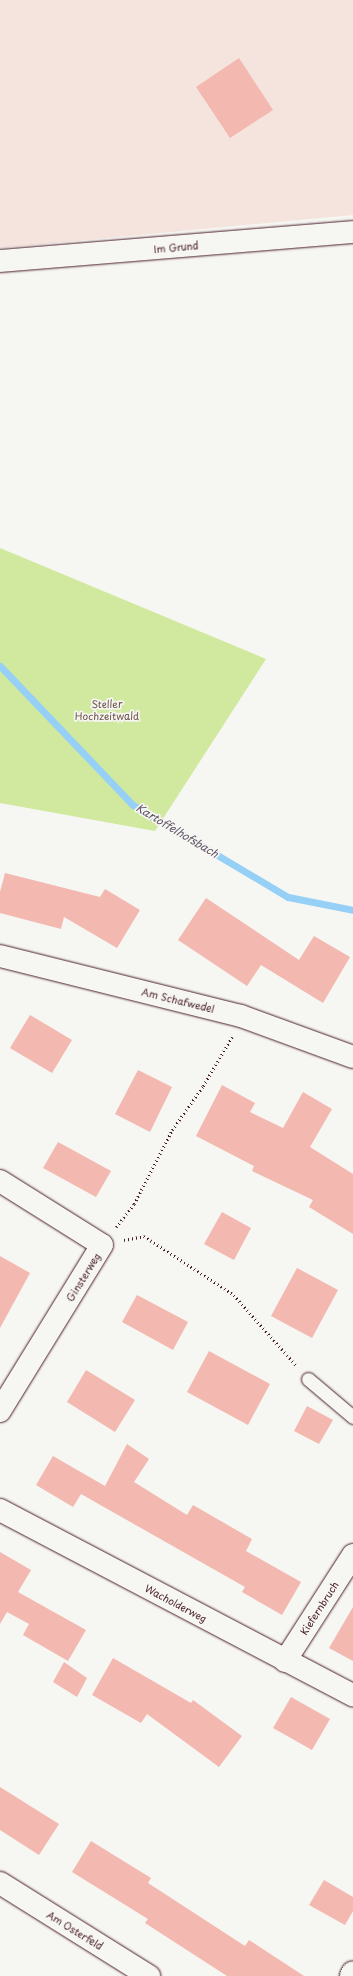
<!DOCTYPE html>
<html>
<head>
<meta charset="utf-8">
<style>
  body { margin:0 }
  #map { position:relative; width:353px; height:1976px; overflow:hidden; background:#f6f6f2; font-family:"Playpen Sans",sans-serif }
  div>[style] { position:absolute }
  .built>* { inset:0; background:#f5e3de }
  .green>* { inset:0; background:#d1e99e }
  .stream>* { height:7px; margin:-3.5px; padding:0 3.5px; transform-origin:3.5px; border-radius:3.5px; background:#96d0f6 }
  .building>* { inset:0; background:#f3b8b0 }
  .path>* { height:2.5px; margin-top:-1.25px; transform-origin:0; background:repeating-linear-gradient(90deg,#4a1f2b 0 1px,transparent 0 4px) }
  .roads { filter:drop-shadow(0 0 1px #4a1f2b) drop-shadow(0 0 1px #4a1f2b) }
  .service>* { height:13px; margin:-6.5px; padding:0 6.5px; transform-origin:6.5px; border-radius:6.5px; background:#f6f6f2 }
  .minor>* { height:22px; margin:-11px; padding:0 11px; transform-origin:11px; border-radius:11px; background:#f6f6f2 }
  span { translate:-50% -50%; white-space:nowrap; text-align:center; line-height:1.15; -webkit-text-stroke:3.5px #f6f6f2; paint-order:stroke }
  .street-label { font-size:10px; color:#4a1f2b }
  .park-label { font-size:10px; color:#6c5248 }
  .water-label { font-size:11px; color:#615468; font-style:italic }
</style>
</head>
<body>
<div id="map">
  <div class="built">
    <i style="clip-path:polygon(0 0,353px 0,353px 215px,0 248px)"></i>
  </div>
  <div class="green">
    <i style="clip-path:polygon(0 548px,266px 659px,155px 831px,0 803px)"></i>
  </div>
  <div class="stream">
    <i style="left:0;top:666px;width:192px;rotate:46.3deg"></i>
    <i style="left:133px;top:805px;width:180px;rotate:30.7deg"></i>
    <i style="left:288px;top:897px;width:66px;rotate:11.3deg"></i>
  </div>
  <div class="building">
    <i style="clip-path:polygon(239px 58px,273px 110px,230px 138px,196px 87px)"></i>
    <i style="clip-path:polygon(5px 873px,100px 897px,105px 889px,140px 910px,117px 948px,64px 917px,61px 929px,0 913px,0 892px)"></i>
    <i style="clip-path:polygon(206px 898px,299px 960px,314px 936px,350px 957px,323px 1003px,261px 965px,247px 986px,178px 940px)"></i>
    <i style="clip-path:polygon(30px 1015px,72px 1040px,52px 1073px,10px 1048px)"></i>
    <i style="clip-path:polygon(138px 1070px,172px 1087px,150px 1132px,115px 1114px)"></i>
    <i style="clip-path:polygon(222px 1085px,255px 1103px,250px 1112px,283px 1128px,303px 1092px,332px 1109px,310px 1147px,353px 1174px,353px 1234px,309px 1207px,313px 1200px,252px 1171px,254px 1166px,196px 1136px)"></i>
    <i style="clip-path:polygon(58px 1142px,111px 1171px,96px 1197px,43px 1168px)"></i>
    <i style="clip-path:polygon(222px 1212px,251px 1228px,234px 1260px,204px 1244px)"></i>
    <i style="clip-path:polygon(0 1256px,30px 1273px,0 1328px)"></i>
    <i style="clip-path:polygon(297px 1268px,338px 1290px,312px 1338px,271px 1316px)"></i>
    <i style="clip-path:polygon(137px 1295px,188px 1322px,173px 1350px,122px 1322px)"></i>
    <i style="clip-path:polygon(209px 1351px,270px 1384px,248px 1425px,187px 1392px)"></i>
    <i style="clip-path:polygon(86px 1370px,135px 1400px,115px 1432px,67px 1402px)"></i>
    <i style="clip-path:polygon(307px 1406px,333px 1420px,319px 1444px,294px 1431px)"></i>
    <i style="clip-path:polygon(127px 1444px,149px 1459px,134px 1482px,187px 1515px,193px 1505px,252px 1539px,246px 1551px,301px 1582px,282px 1615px,242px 1592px,245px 1587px,81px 1494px,73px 1507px,36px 1485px,53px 1456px,105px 1486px)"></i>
    <i style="clip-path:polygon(0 1552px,31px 1570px,18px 1592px,86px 1630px,68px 1661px,23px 1635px,29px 1624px,7px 1612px,0 1624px)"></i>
    <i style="clip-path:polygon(353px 1607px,353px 1661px,329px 1648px)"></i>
    <i style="clip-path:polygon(113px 1658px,191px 1703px,193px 1700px,242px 1736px,219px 1767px,147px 1714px,141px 1723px,92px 1695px)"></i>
    <i style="clip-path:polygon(64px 1662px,87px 1678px,77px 1697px,53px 1682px)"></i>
    <i style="clip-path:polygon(291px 1697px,330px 1719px,312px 1750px,273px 1728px)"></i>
    <i style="clip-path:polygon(0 1787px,59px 1824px,39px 1855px,0 1830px)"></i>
    <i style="clip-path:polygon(91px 1841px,151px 1878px,148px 1883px,245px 1946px,249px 1940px,304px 1976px,227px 1976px,145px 1923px,148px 1919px,72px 1872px)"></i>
    <i style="clip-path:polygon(324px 1880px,353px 1897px,353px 1911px,345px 1925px,309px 1905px)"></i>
  </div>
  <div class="path">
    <i style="left:116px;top:1227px;width:29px;rotate:-52deg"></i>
    <i style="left:134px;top:1204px;width:83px;rotate:-62.8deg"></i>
    <i style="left:172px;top:1130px;width:54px;rotate:-54.8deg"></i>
    <i style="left:203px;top:1086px;width:57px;rotate:-59.4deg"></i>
    <i style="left:124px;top:1240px;width:20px;rotate:-11deg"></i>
    <i style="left:144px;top:1236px;width:108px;rotate:33.2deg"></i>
    <i style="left:234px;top:1295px;width:94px;rotate:48.5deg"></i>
  </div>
  <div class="roads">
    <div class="service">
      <i style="left:308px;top:1379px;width:59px;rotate:40.2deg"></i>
    </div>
    <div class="minor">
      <i style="left:0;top:261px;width:354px;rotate:-4.7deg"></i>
      <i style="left:0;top:956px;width:248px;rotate:14deg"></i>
      <i style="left:241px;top:1016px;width:119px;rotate:20.1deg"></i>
      <i style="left:0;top:1181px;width:120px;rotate:32.1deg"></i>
      <i style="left:102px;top:1245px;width:195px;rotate:121.6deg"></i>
      <i style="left:0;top:1510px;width:399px;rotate:27.7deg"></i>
      <i style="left:285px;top:1661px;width:126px;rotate:-57.3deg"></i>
      <i style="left:0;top:1883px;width:176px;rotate:32deg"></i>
      <i style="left:351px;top:1976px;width:4px;rotate:-63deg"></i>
    </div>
  </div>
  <div class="street-label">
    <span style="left:176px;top:247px;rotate:-5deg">Im Grund</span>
    <span style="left:178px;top:1000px;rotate:14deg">Am Schafwedel</span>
    <span style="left:83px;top:1277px;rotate:-58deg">Ginsterweg</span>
    <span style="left:176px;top:1603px;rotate:28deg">Wacholderweg</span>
    <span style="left:319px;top:1608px;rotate:-57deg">Kiefernbruch</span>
    <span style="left:75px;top:1930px;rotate:32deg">Am Osterfeld</span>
  </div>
  <div class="park-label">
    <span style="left:107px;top:709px">Steller<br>Hochzeitwald</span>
  </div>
  <div class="water-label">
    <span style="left:177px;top:831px;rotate:31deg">Kartoffelhofsbach</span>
  </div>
</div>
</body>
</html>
